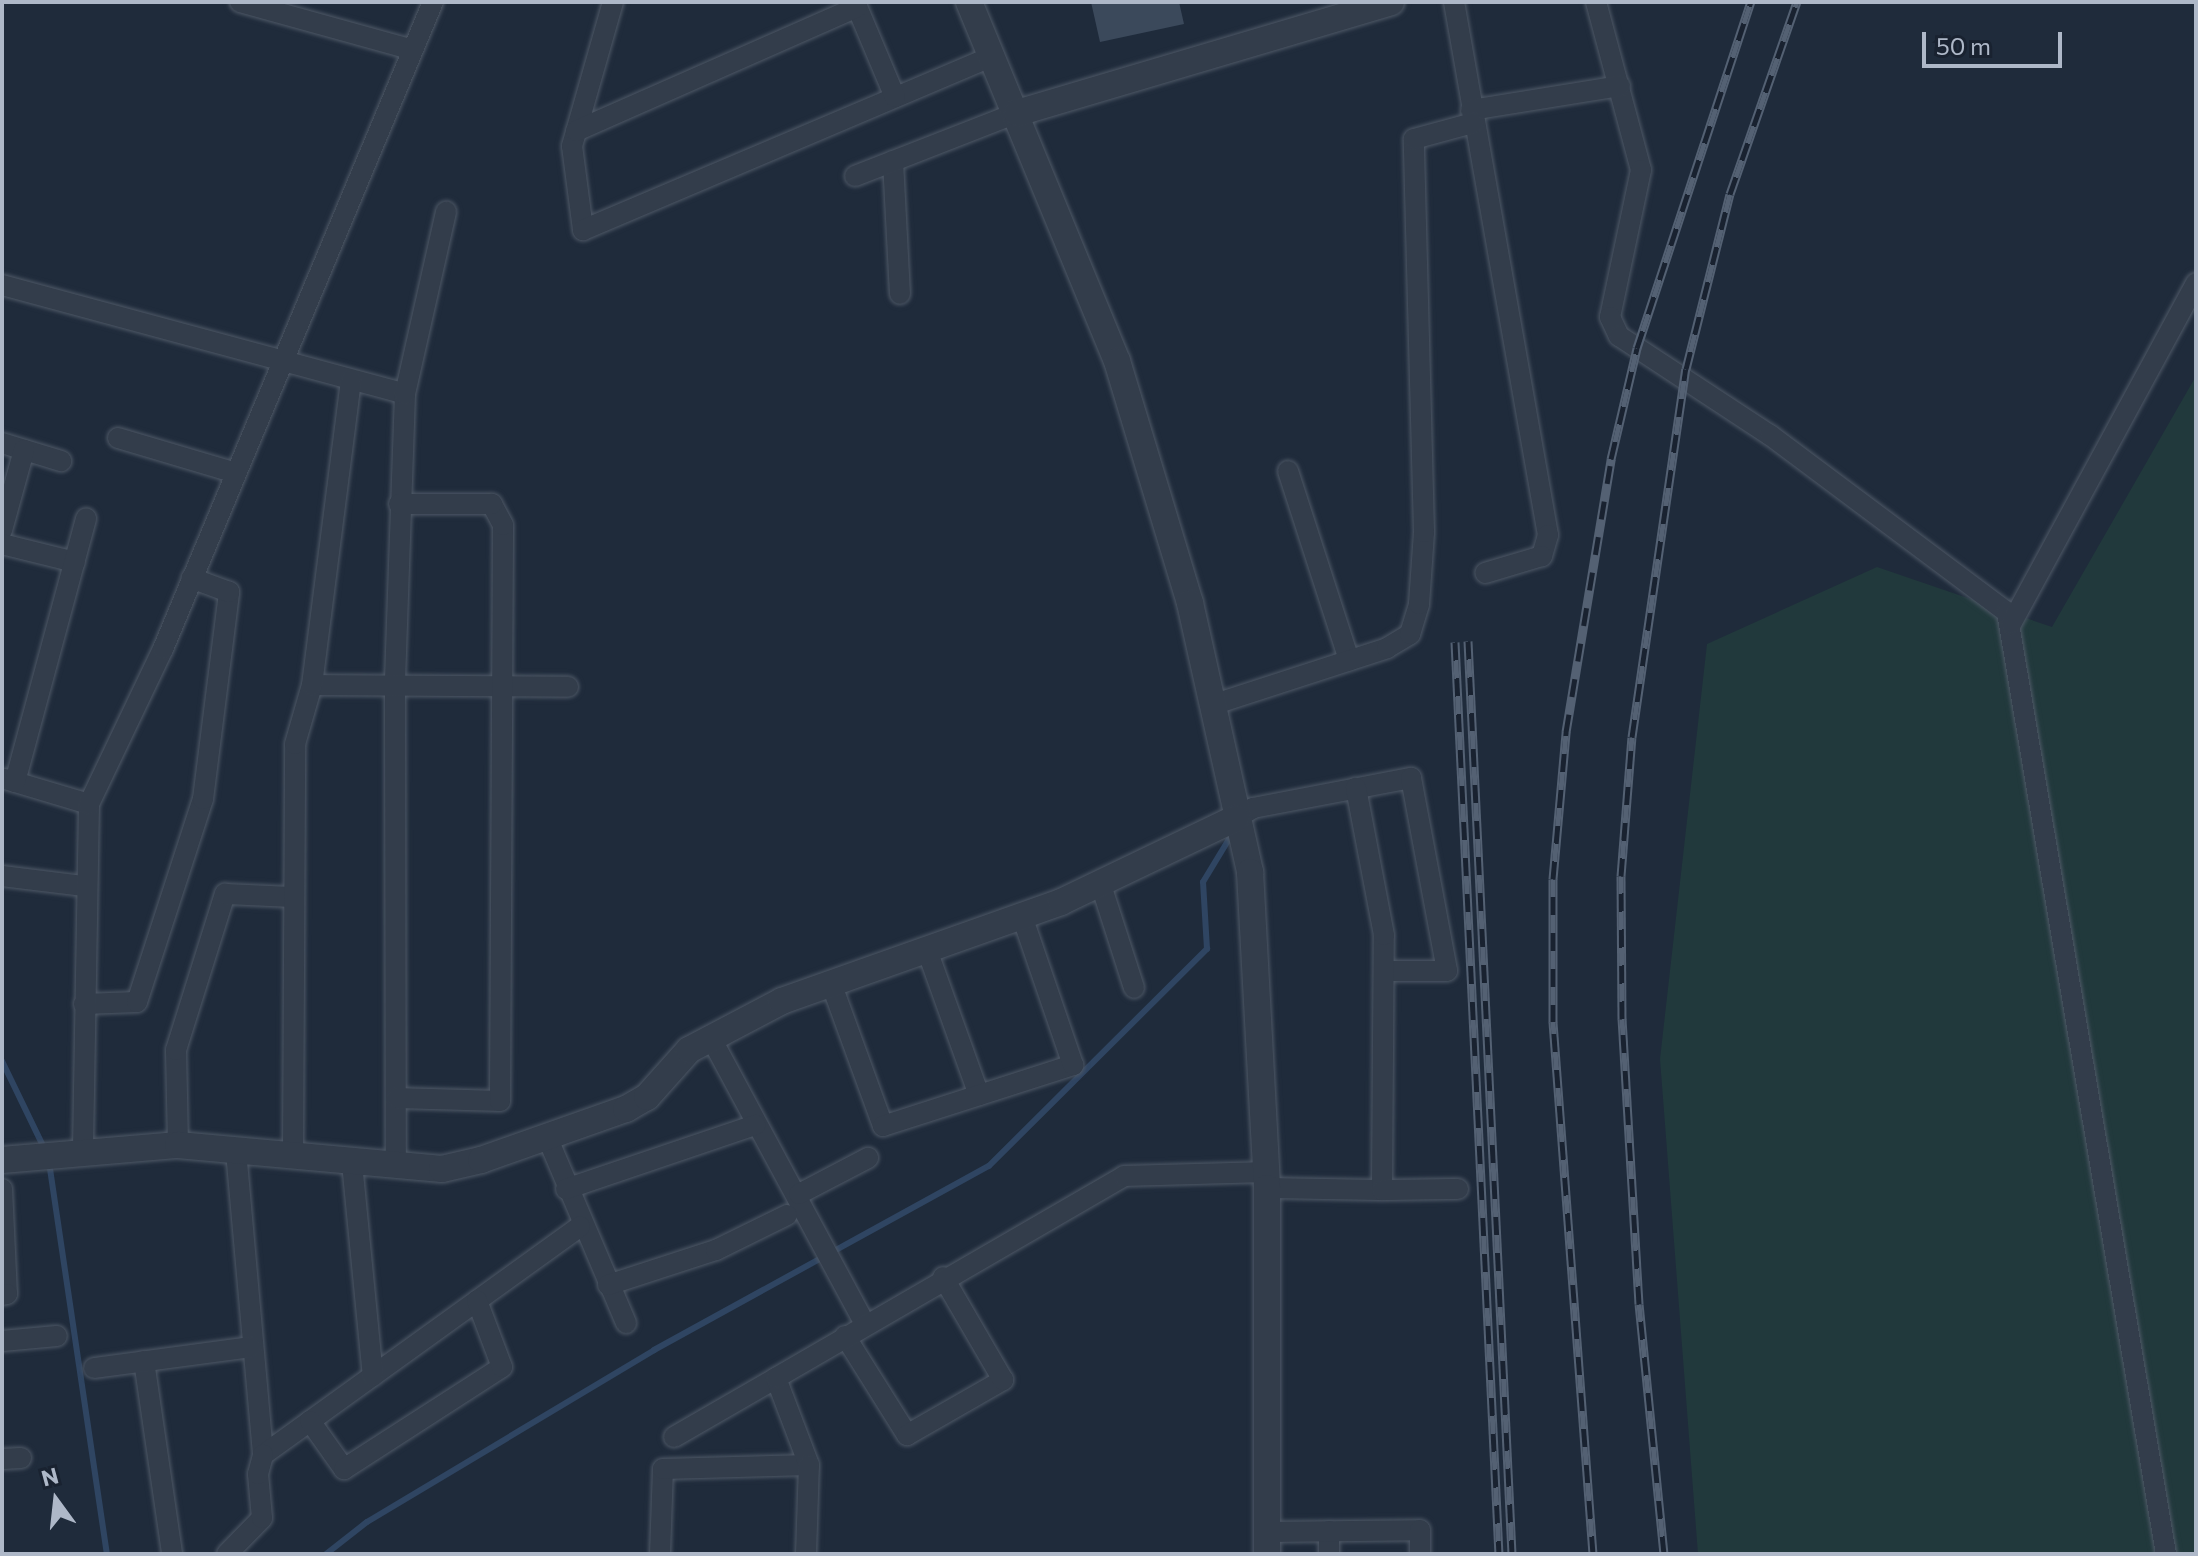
<!DOCTYPE html>
<html>
<head>
<meta charset="utf-8">
<style>
  body { margin:0 }
  #map { position:relative; width:2198px; height:1556px; overflow:hidden; background:#1f2b3b; font-family:Commissioner,sans-serif }
  div>[style] { position:absolute }
  .green>* { inset:0; background:#21393c }
  .stream>* { height:6px; margin:-3px; padding:0 3px; transform-origin:3px; border-radius:3px; background:#2f4562 }
  .building>* { inset:0; background:#3b495b }
  .roads { filter:drop-shadow(0 0 2px #4e5866) drop-shadow(0 0 2px #4e5866) }
  .minor>* { height:20px; margin:-10px; padding:0 10px; transform-origin:10px; border-radius:10px; background:#333d4b }
  .tertiary>* { height:26px; margin:-13px; padding:0 13px; transform-origin:13px; border-radius:13px; background:#333d4b }
  .rail>* { height:9px; margin-top:-4.5px; transform-origin:0; background:repeating-linear-gradient(90deg,#192230 0 18px,#546173 0 36px); box-sizing:border-box; border-block:2px solid #546173 }
  span { translate:-50% -50%; white-space:nowrap; text-align:center; line-height:1.15; -webkit-text-stroke:7px #192230; paint-order:stroke }
  .frame { position:absolute; inset:0; border:4px solid #aeb8c8; pointer-events:none }
  .north { position:absolute; left:16px; top:1460px; width:80px; height:80px; -webkit-text-stroke:6px #192230; paint-order:stroke; rotate:345deg; font-size:22px; font-weight:700; line-height:32px; text-align:center; color:#aeb8c8 }
  .north::after { content:''; display:block; margin:auto; width:28px; height:36px; background:#aeb8c8; clip-path:polygon(50% 0,100% 100%,50% 72%,0 100%) }
  .scale { position:absolute; left:1922px; top:32px; width:140px; height:36px; box-sizing:border-box; border:4px solid #aeb8c8; border-top:0; padding-left:10px; font-size:24px; line-height:28px; white-space:nowrap; color:#aeb8c8; -webkit-text-stroke:6px #192230; paint-order:stroke }
</style>
</head>
<body>
<div id="map">
  <div class="green">
    <i style="clip-path:polygon(2196px 376px,2196px 1554px,1698px 1554px,1660px 1059px,1707px 644px,1877px 567px,2052px 627px)"></i>
  </div>
  <div class="stream">
    <i style="left:2px;top:1061px;width:97px;rotate:64.2deg"></i>
    <i style="left:49px;top:1162px;width:396px;rotate:81.6deg"></i>
    <i style="left:326px;top:1554px;width:52px;rotate:-38deg"></i>
    <i style="left:367px;top:1522px;width:335px;rotate:-30.9deg"></i>
    <i style="left:654px;top:1350px;width:382px;rotate:-28.8deg"></i>
    <i style="left:989px;top:1166px;width:308px;rotate:-44.9deg"></i>
    <i style="left:1207px;top:949px;width:67px;rotate:-93.4deg"></i>
    <i style="left:1203px;top:882px;width:50px;rotate:-58.8deg"></i>
  </div>
  <div class="building">
    <i style="clip-path:polygon(1091px 2px,1179px 2px,1184px 24px,1100px 42px)"></i>
  </div>
  <div class="roads">
    <div class="minor">
      <i style="left:240px;top:2px;width:175px;rotate:15.5deg"></i>
      <i style="left:613px;top:2px;width:150px;rotate:105.9deg"></i>
      <i style="left:572px;top:146px;width:85px;rotate:82.5deg"></i>
      <i style="left:583px;top:230px;width:445px;rotate:-23deg"></i>
      <i style="left:855px;top:2px;width:103px;rotate:67.2deg"></i>
      <i style="left:1454px;top:2px;width:541px;rotate:80deg"></i>
      <i style="left:1548px;top:535px;width:22px;rotate:106deg"></i>
      <i style="left:1542px;top:556px;width:59px;rotate:163.4deg"></i>
      <i style="left:1596px;top:2px;width:174px;rotate:75deg"></i>
      <i style="left:1641px;top:170px;width:150px;rotate:101.9deg"></i>
      <i style="left:1610px;top:317px;width:21px;rotate:65deg"></i>
      <i style="left:1619px;top:336px;width:181px;rotate:33.3deg"></i>
      <i style="left:1770px;top:435px;width:296px;rotate:36.8deg"></i>
      <i style="left:2007px;top:612px;width:955px;rotate:80.42deg"></i>
      <i style="left:1471px;top:110px;width:151px;rotate:-9.2deg"></i>
      <i style="left:576px;top:131px;width:307px;rotate:-23.8deg"></i>
      <i style="left:893px;top:161px;width:133px;rotate:87deg"></i>
      <i style="left:855px;top:176px;width:174px;rotate:-21.3deg"></i>
      <i style="left:2px;top:285px;width:417px;rotate:15.1deg"></i>
      <i style="left:405px;top:394px;width:292px;rotate:92deg"></i>
      <i style="left:395px;top:686px;width:480px;rotate:89.9deg"></i>
      <i style="left:405px;top:394px;width:187px;rotate:-77.3deg"></i>
      <i style="left:118px;top:438px;width:120px;rotate:16.5deg"></i>
      <i style="left:2px;top:443px;width:62px;rotate:17deg"></i>
      <i style="left:1288px;top:471px;width:199px;rotate:72.1deg"></i>
      <i style="left:2px;top:530px;width:83px;rotate:-74.6deg"></i>
      <i style="left:2px;top:544px;width:75px;rotate:13.9deg"></i>
      <i style="left:2011px;top:624px;width:388px;rotate:-61.5deg"></i>
      <i style="left:312px;top:685px;width:256px;rotate:0.4deg"></i>
      <i style="left:1212px;top:705px;width:184px;rotate:-18deg"></i>
      <i style="left:1387px;top:648px;width:27px;rotate:-31deg"></i>
      <i style="left:1410px;top:634px;width:31px;rotate:-73deg"></i>
      <i style="left:1419px;top:604px;width:72px;rotate:-86deg"></i>
      <i style="left:1424px;top:532px;width:393px;rotate:-91.5deg"></i>
      <i style="left:1414px;top:139px;width:61px;rotate:-15.2deg"></i>
      <i style="left:5px;top:779px;width:88px;rotate:16.6deg"></i>
      <i style="left:15px;top:782px;width:273px;rotate:-74.9deg"></i>
      <i style="left:1236px;top:818px;width:20px;rotate:-30deg"></i>
      <i style="left:1253px;top:808px;width:161px;rotate:-10.8deg"></i>
      <i style="left:1411px;top:778px;width:196px;rotate:79.4deg"></i>
      <i style="left:1447px;top:971px;width:61px;rotate:180deg"></i>
      <i style="left:2px;top:876px;width:83px;rotate:7deg"></i>
      <i style="left:1101px;top:885px;width:108px;rotate:72.2deg"></i>
      <i style="left:927px;top:950px;width:154px;rotate:70.3deg"></i>
      <i style="left:831px;top:983px;width:152px;rotate:70deg"></i>
      <i style="left:883px;top:1126px;width:200px;rotate:-17.8deg"></i>
      <i style="left:1073px;top:1065px;width:157px;rotate:-108.9deg"></i>
      <i style="left:84px;top:1004px;width:53px;rotate:-2.2deg"></i>
      <i style="left:137px;top:1002px;width:213px;rotate:-72deg"></i>
      <i style="left:203px;top:799px;width:209px;rotate:-82.8deg"></i>
      <i style="left:229px;top:592px;width:40px;rotate:-159.8deg"></i>
      <i style="left:711px;top:1038px;width:325px;rotate:61.7deg"></i>
      <i style="left:397px;top:1098px;width:103px;rotate:1.7deg"></i>
      <i style="left:500px;top:1101px;width:576px;rotate:-89.7deg"></i>
      <i style="left:503px;top:525px;width:24px;rotate:-118deg"></i>
      <i style="left:492px;top:504px;width:93px;rotate:180deg"></i>
      <i style="left:548px;top:1139px;width:200px;rotate:67deg"></i>
      <i style="left:178px;top:1145px;width:95px;rotate:-91.2deg"></i>
      <i style="left:176px;top:1050px;width:164px;rotate:-72.6deg"></i>
      <i style="left:225px;top:894px;width:68px;rotate:2.5deg"></i>
      <i style="left:83px;top:1148px;width:344px;rotate:-89deg"></i>
      <i style="left:89px;top:804px;width:172px;rotate:-64.5deg"></i>
      <i style="left:163px;top:649px;width:701px;rotate:-67.35deg"></i>
      <i style="left:236px;top:1151px;width:305px;rotate:84.9deg"></i>
      <i style="left:263px;top:1455px;width:391px;rotate:-35.8deg"></i>
      <i style="left:293px;top:1157px;width:413px;rotate:-89.7deg"></i>
      <i style="left:295px;top:744px;width:61px;rotate:-73.9deg"></i>
      <i style="left:312px;top:685px;width:307px;rotate:-82.7deg"></i>
      <i style="left:352px;top:1163px;width:214px;rotate:84.4deg"></i>
      <i style="left:1267px;top:1188px;width:115px;rotate:1deg"></i>
      <i style="left:1382px;top:1190px;width:255px;rotate:-89.6deg"></i>
      <i style="left:1384px;top:935px;width:150px;rotate:-100.8deg"></i>
      <i style="left:2px;top:1189px;width:105px;rotate:87.3deg"></i>
      <i style="left:7px;top:1294px;width:5px;rotate:169deg"></i>
      <i style="left:566px;top:1189px;width:200px;rotate:-18.7deg"></i>
      <i style="left:1382px;top:1190px;width:76px;rotate:-0.8deg"></i>
      <i style="left:799px;top:1194px;width:78px;rotate:-27.6deg"></i>
      <i style="left:608px;top:1285px;width:114px;rotate:-18deg"></i>
      <i style="left:716px;top:1250px;width:79px;rotate:-26.2deg"></i>
      <i style="left:845px;top:1336px;width:117px;rotate:57.9deg"></i>
      <i style="left:907px;top:1435px;width:111px;rotate:-29.8deg"></i>
      <i style="left:1003px;top:1380px;width:119px;rotate:-120.2deg"></i>
      <i style="left:2px;top:1341px;width:55px;rotate:-5.2deg"></i>
      <i style="left:144px;top:1361px;width:195px;rotate:81.7deg"></i>
      <i style="left:94px;top:1368px;width:158px;rotate:-7.6deg"></i>
      <i style="left:310px;top:1421px;width:59px;rotate:54.7deg"></i>
      <i style="left:344px;top:1469px;width:188px;rotate:-32.8deg"></i>
      <i style="left:502px;top:1367px;width:71px;rotate:-110.7deg"></i>
      <i style="left:674px;top:1437px;width:118px;rotate:-30deg"></i>
      <i style="left:2px;top:1459px;width:19px;rotate:-3deg"></i>
      <i style="left:1329px;top:1531px;width:23px;rotate:90deg"></i>
      <i style="left:1267px;top:1532px;width:153px;rotate:-0.7deg"></i>
      <i style="left:1420px;top:1530px;width:24px;rotate:90deg"></i>
      <i style="left:227px;top:1554px;width:50px;rotate:-45.8deg"></i>
      <i style="left:262px;top:1518px;width:44px;rotate:-95.2deg"></i>
      <i style="left:258px;top:1474px;width:20px;rotate:-75deg"></i>
      <i style="left:660px;top:1554px;width:85px;rotate:-88deg"></i>
      <i style="left:663px;top:1469px;width:146px;rotate:-1.6deg"></i>
      <i style="left:809px;top:1465px;width:93px;rotate:-110.8deg"></i>
      <i style="left:776px;top:1378px;width:402px;rotate:-30.1deg"></i>
      <i style="left:1124px;top:1176px;width:143px;rotate:-1.6deg"></i>
      <i style="left:806px;top:1554px;width:89px;rotate:-88.1deg"></i>
    </div>
    <div class="tertiary">
      <i style="left:969px;top:2px;width:388px;rotate:67.6deg"></i>
      <i style="left:1117px;top:361px;width:253px;rotate:73.2deg"></i>
      <i style="left:1190px;top:603px;width:276px;rotate:77.4deg"></i>
      <i style="left:1250px;top:872px;width:316px;rotate:86.9deg"></i>
      <i style="left:1267px;top:1188px;width:366px;rotate:90deg"></i>
      <i style="left:1017px;top:113px;width:390px;rotate:-16.5deg"></i>
      <i style="left:2px;top:1160px;width:177px;rotate:-4.9deg"></i>
      <i style="left:178px;top:1145px;width:265px;rotate:5.2deg"></i>
      <i style="left:442px;top:1169px;width:40px;rotate:-13deg"></i>
      <i style="left:481px;top:1160px;width:154px;rotate:-19.4deg"></i>
      <i style="left:626px;top:1109px;width:24px;rotate:-30deg"></i>
      <i style="left:647px;top:1097px;width:63px;rotate:-48.2deg"></i>
      <i style="left:689px;top:1050px;width:105px;rotate:-27.8deg"></i>
      <i style="left:782px;top:1001px;width:296px;rotate:-19.5deg"></i>
      <i style="left:1061px;top:902px;width:194px;rotate:-25.6deg"></i>
    </div>
  </div>
  <div class="rail">
    <i style="left:1468px;top:641px;width:914px;rotate:87.24deg"></i>
    <i style="left:1455px;top:642px;width:913px;rotate:87.24deg"></i>
    <i style="left:1593px;top:1554px;width:534px;rotate:-94.3deg"></i>
    <i style="left:1553px;top:1022px;width:143px;rotate:-90deg"></i>
    <i style="left:1553px;top:879px;width:148px;rotate:-84.9deg"></i>
    <i style="left:1566px;top:732px;width:277px;rotate:-80.6deg"></i>
    <i style="left:1611px;top:459px;width:114px;rotate:-76.8deg"></i>
    <i style="left:1637px;top:348px;width:364px;rotate:-71.8deg"></i>
    <i style="left:1664px;top:1554px;width:251px;rotate:-95.7deg"></i>
    <i style="left:1639px;top:1304px;width:286px;rotate:-93.4deg"></i>
    <i style="left:1622px;top:1019px;width:143px;rotate:-90.4deg"></i>
    <i style="left:1621px;top:876px;width:139px;rotate:-85.5deg"></i>
    <i style="left:1632px;top:737px;width:372px;rotate:-81.7deg"></i>
    <i style="left:1686px;top:369px;width:180px;rotate:-75.9deg"></i>
    <i style="left:1730px;top:194px;width:203px;rotate:-70.8deg"></i>
  </div>
  <div class="frame"></div>
  <div class="north">N</div>
  <div class="scale">50 m</div>
</div>
</body>
</html>
